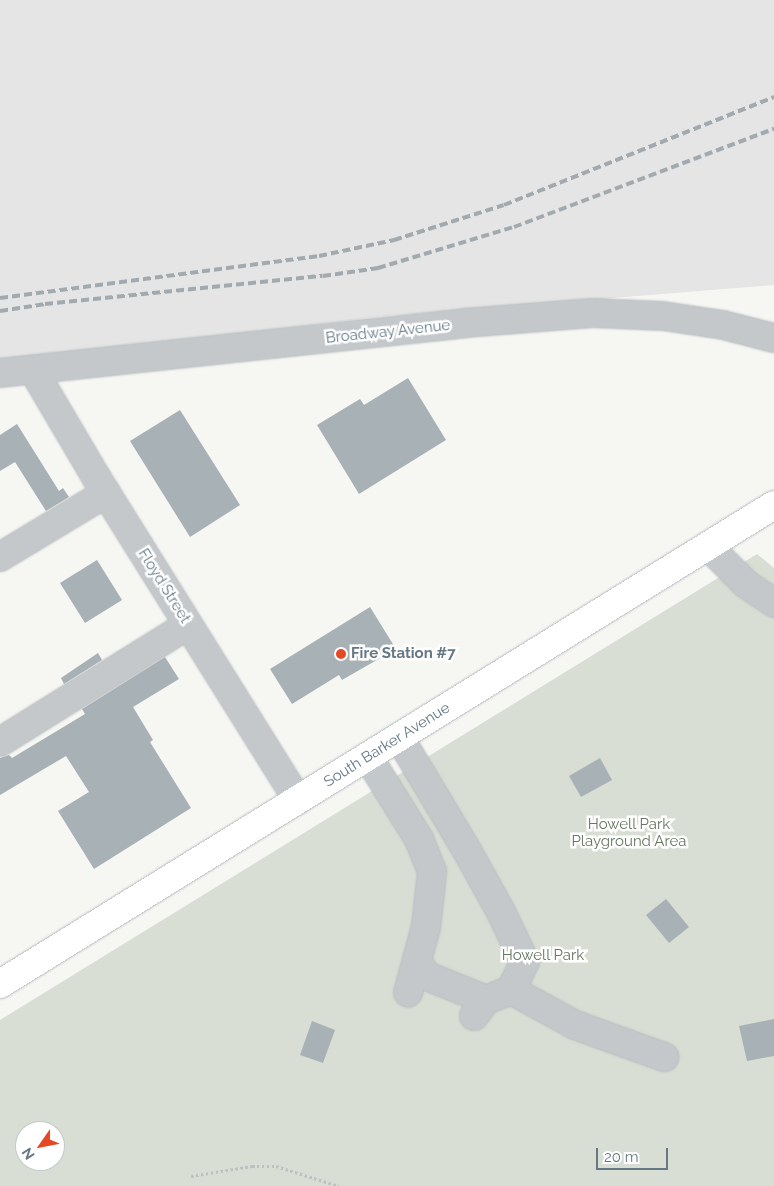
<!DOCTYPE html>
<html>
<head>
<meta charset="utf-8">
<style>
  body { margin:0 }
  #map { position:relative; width:774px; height:1186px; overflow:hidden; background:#f6f6f3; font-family:Raleway,sans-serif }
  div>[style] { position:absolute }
  .built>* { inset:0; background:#e4e5e4 }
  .green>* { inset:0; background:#d8ded4 }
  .building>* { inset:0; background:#a8b1b6 }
  .path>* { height:3px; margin-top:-1.5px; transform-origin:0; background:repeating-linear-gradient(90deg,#bec0c2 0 2.5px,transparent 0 5px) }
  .roads { filter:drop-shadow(0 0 1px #b5babd) drop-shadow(0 0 1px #b5babd) }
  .minor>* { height:28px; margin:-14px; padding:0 14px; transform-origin:14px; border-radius:14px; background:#c4c8cb }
  .major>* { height:28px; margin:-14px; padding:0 14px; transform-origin:14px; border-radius:14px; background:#fff }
  .rail>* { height:4px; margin-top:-2px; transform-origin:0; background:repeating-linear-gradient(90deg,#a2aaaf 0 8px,transparent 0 12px) }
  .dots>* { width:14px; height:14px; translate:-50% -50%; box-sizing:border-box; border:2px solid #fff; border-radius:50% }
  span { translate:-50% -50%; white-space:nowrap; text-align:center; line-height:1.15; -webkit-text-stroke:5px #fff; paint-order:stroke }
  .street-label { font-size:15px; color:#657885 }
  .poi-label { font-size:15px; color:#657885; font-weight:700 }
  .left { translate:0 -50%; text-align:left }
  .park-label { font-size:15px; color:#667760 }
  .north { position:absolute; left:15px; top:1121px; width:50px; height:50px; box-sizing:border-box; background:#fff; border:1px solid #c1c9ce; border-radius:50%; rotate:237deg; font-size:14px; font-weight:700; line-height:20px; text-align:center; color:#657885 }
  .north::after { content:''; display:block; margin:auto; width:18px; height:22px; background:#e54824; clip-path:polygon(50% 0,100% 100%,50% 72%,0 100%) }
  .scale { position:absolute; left:596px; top:1148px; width:72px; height:22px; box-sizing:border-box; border:2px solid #657885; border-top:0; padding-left:6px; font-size:15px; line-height:18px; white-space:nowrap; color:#657885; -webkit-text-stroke:4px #fff; paint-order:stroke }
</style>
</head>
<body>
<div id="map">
  <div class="built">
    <i style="clip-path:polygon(0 0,774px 0,774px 285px,376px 317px,0 363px)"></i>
  </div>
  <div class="green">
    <i style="clip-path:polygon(evenodd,757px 554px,774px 568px,774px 1186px,0 1186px,0 1020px,757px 554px,25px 1131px,55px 1131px,55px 1161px,25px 1161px,25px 1131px)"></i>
  </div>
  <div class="building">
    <i style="clip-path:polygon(408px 378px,446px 440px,359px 494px,317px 425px,360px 399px,364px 405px)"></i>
    <i style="clip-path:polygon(180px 410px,240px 505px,190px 537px,130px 441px)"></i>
    <i style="clip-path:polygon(17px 424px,59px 491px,63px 488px,69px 497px,46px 511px,15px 462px,0 471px,0 435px)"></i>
    <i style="clip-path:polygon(97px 560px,122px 600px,85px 623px,60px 583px)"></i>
    <i style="clip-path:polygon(370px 607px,396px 649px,342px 680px,339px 675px,292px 704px,270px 669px)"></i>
    <i style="clip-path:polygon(98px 653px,102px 660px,64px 684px,61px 678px)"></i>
    <i style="clip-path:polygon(165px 657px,179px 679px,133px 707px,153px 740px,150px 742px,191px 808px,94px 869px,58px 811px,89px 792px,66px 756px,0 795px,0 758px,9px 755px,12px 758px,85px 714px,82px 709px)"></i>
    <i style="clip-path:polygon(600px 758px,612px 780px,581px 797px,569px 776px)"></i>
    <i style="clip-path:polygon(666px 899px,689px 927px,669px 943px,646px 915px)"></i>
    <i style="clip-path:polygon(774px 1019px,774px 1056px,747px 1061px,739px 1026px)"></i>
    <i style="clip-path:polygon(312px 1021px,335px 1030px,323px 1063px,300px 1055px)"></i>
  </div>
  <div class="path">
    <i style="left:191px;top:1176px;width:62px;rotate:-9.3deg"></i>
    <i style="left:252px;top:1166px;width:24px"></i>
    <i style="left:276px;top:1166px;width:66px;rotate:17.6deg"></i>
  </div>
  <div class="roads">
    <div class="minor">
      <i style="left:33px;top:370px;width:124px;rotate:59.5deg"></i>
      <i style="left:96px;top:477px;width:381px;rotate:58deg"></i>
      <i style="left:0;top:373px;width:468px;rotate:-6.1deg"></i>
      <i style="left:465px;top:323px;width:128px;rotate:-4.5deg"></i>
      <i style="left:593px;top:313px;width:70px;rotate:2.5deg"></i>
      <i style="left:663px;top:316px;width:61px;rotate:8.5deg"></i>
      <i style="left:723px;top:325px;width:53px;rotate:14.3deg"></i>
      <i style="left:708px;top:546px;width:54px;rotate:45deg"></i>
      <i style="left:746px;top:584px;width:34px;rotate:34deg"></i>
      <i style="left:0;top:557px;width:124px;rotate:-31.1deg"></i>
      <i style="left:399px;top:737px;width:131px;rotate:59.1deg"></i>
      <i style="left:466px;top:849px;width:72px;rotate:60.9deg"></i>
      <i style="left:501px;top:912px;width:55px;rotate:64.4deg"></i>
      <i style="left:525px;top:962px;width:31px;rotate:117deg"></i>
      <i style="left:511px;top:990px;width:27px;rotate:158deg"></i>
      <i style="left:486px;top:1000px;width:20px;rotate:127deg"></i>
      <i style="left:0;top:742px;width:221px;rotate:-31.9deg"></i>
      <i style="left:368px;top:757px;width:97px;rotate:58.1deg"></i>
      <i style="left:419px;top:839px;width:35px;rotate:68deg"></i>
      <i style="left:432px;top:872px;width:55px;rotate:96.2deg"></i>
      <i style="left:426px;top:927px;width:68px;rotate:105.3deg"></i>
      <i style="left:417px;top:962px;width:17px;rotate:54deg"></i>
      <i style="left:427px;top:976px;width:64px;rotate:22.1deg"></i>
      <i style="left:511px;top:990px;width:73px;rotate:28.7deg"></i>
      <i style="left:575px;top:1025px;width:95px;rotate:19.8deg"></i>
    </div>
    <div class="major">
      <i style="left:0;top:984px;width:910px;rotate:-31.75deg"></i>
    </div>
  </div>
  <div class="rail">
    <i style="left:0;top:298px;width:322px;rotate:-7.5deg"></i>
    <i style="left:319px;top:256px;width:77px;rotate:-12deg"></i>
    <i style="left:394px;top:240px;width:115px;rotate:-17.7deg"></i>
    <i style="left:504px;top:205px;width:291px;rotate:-21.8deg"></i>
    <i style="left:0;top:311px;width:46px;rotate:-8.8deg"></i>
    <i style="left:45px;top:304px;width:279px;rotate:-5.8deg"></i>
    <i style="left:323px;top:276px;width:56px;rotate:-8.3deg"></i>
    <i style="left:378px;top:268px;width:142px;rotate:-16.8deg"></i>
    <i style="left:514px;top:227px;width:278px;rotate:-20.7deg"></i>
  </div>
  <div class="dots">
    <i style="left:341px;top:654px;background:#e54824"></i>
  </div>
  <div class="street-label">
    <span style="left:388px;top:332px;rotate:-6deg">Broadway Avenue</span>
    <span style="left:164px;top:586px;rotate:58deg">Floyd Street</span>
    <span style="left:387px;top:745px;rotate:-32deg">South Barker Avenue</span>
  </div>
  <div class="poi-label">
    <span class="left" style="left:351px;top:654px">Fire Station #7</span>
  </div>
  <div class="park-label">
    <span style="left:629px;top:833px">Howell Park<br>Playground Area</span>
    <span style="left:543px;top:956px">Howell Park</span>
  </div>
  <div class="north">N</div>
  <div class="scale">20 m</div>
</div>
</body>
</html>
